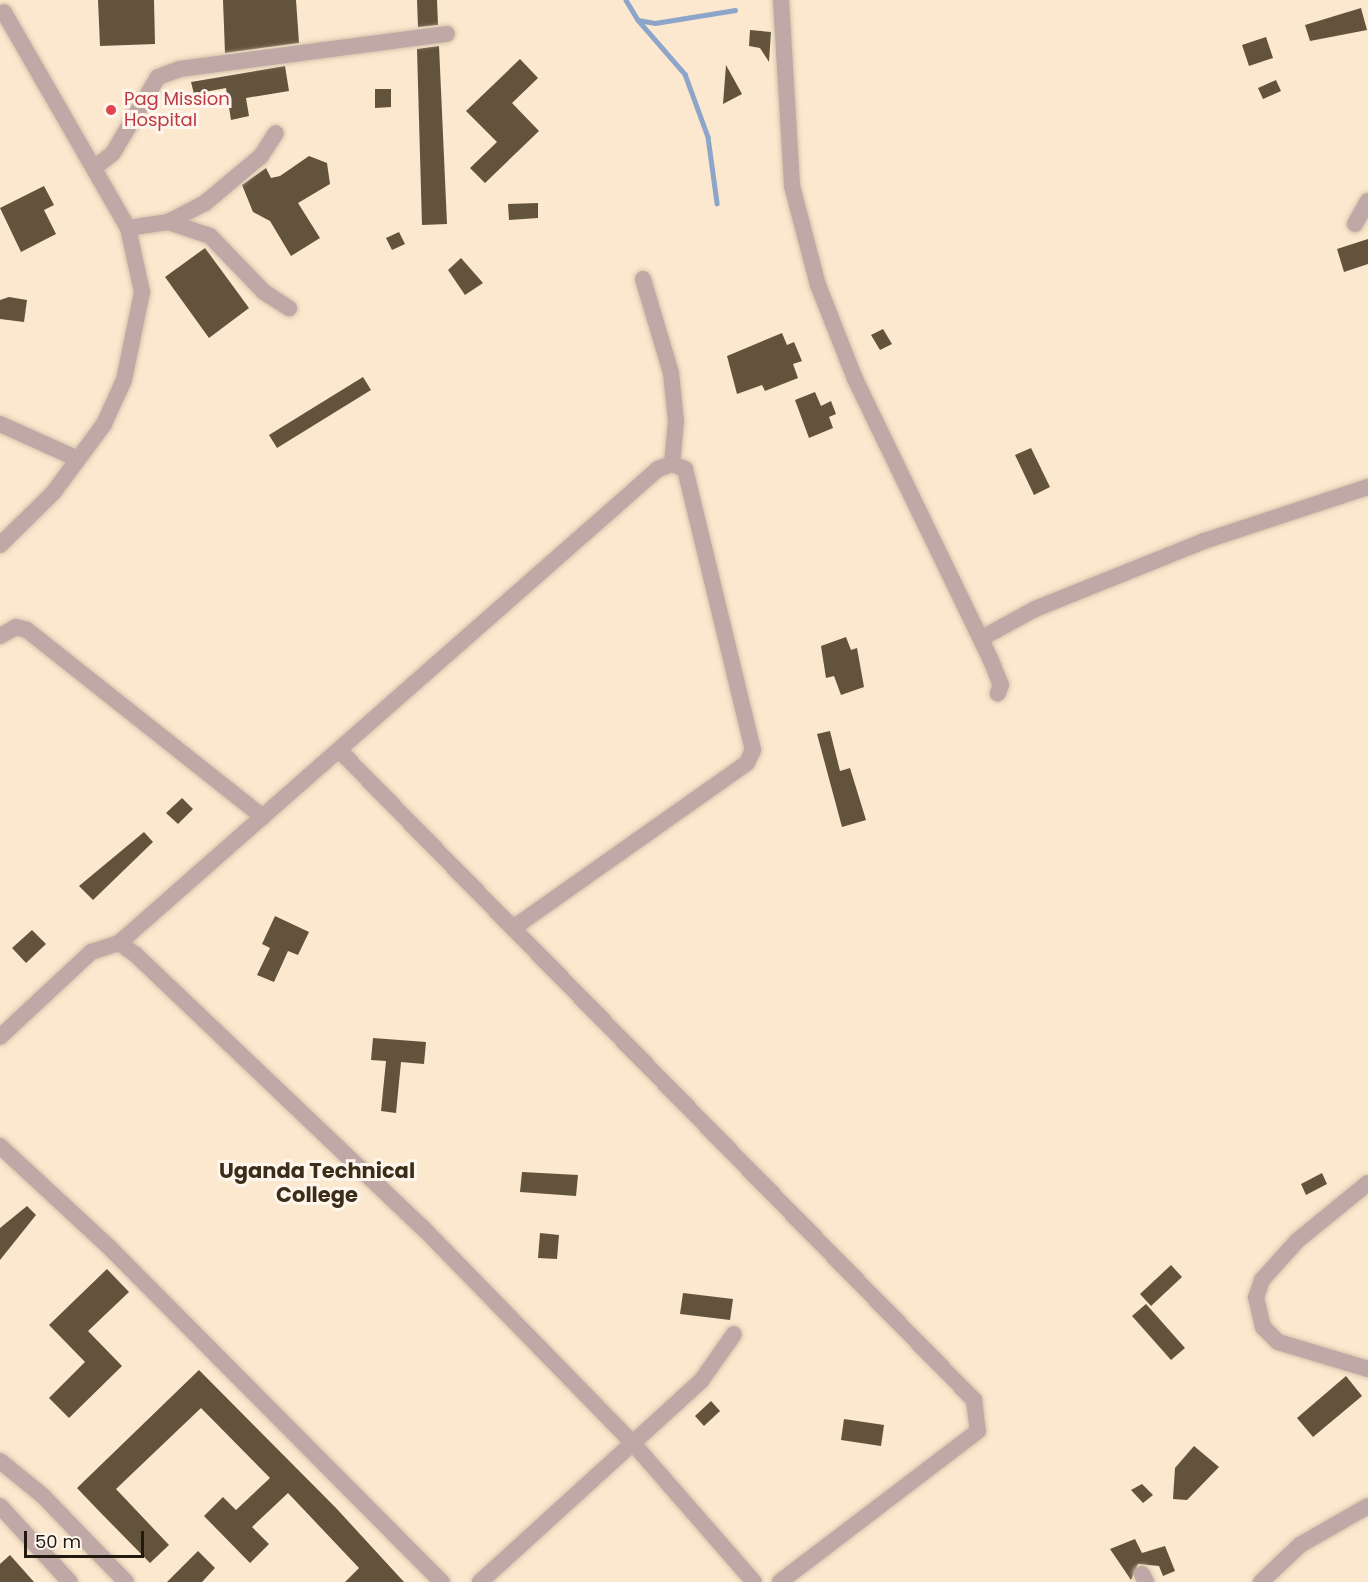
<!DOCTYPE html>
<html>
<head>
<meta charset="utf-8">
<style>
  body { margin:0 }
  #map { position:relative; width:1368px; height:1582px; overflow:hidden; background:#fbe8ce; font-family:Poppins,sans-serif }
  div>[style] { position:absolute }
  .stream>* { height:4.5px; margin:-2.25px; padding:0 2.25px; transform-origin:2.25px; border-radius:2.25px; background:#8ca5c8 }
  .building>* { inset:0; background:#63533d }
  .roads { filter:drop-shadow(0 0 2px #d4c3ac) drop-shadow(0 0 2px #d4c3ac) }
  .minor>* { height:16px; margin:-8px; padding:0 8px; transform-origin:8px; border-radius:8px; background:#bfa8a6 }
  .dots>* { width:16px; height:16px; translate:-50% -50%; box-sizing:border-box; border:3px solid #fff7ed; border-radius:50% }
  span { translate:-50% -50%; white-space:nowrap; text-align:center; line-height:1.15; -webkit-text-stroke:6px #fff7ed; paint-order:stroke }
  .health-label { font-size:18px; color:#be3a42 }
  .left { translate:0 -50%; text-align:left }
  .quarter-label { font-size:21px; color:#3c2d19; font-weight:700 }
  .scale { position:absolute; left:24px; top:1531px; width:120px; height:27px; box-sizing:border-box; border:3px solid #201a11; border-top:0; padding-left:8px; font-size:18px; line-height:21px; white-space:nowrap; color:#201a11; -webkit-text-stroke:4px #fff7ed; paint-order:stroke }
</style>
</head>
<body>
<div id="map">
  <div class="stream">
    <i style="left:626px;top:0;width:23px;rotate:59deg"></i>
    <i style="left:638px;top:20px;width:17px;rotate:10deg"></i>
    <i style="left:655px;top:23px;width:81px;rotate:-9.2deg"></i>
    <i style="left:638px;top:20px;width:72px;rotate:49deg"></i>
    <i style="left:685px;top:74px;width:67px;rotate:69.9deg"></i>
    <i style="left:708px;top:137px;width:67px;rotate:82.2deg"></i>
  </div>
  <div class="building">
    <i style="clip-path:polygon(98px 0,154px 0,155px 44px,100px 46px)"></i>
    <i style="clip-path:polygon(223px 0,296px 0,299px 43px,225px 53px)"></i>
    <i style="clip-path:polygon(417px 0,437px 0,438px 25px,418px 27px)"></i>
    <i style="clip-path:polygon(1361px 8px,1367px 30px,1310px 41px,1305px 25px)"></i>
    <i style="clip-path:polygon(750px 30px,771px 32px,769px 62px,760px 48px,749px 46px)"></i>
    <i style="clip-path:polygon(1266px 37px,1273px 58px,1249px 66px,1242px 45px)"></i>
    <i style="clip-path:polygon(439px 46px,447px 224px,422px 225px,417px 49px)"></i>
    <i style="clip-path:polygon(520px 59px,538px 78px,512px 103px,539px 131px,485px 183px,470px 168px,497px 142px,466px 111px)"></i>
    <i style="clip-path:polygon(726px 65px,742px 94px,723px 104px)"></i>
    <i style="clip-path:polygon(285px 66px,289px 91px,246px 98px,249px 116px,231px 120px,226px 88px,194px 94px,191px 82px)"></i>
    <i style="clip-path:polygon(1276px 80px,1281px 91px,1263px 99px,1258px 88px)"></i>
    <i style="clip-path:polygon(375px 89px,391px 89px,391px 107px,375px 108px)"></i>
    <i style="clip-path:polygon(309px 156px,327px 163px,330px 184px,298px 203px,320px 238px,291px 256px,270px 221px,253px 212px,242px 185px,266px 168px,271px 178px,280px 176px)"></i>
    <i style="clip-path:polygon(44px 186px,54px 205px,44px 210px,56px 234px,21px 252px,0 208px)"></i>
    <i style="clip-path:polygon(538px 203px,538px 218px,509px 220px,508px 204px)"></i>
    <i style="clip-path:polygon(399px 232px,405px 244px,392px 250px,386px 238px)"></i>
    <i style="clip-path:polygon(1368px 239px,1368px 264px,1344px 272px,1337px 249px)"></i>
    <i style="clip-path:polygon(205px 248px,249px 308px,209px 338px,165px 277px)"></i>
    <i style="clip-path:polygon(461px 258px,483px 283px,465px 295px,448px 270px)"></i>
    <i style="clip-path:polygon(9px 297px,27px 300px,24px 322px,0 319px,0 300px)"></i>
    <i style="clip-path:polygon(883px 329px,892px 344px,880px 350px,871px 335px)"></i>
    <i style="clip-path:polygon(782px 333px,787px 345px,794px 342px,802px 361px,793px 364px,798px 378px,765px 391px,762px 385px,737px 394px,727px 356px)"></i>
    <i style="clip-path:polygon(363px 377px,371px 390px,277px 448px,269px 435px)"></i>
    <i style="clip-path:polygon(815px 392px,821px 406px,831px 401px,836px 414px,829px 417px,833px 428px,809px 438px,795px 400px)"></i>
    <i style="clip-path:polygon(1031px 448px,1050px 487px,1034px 495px,1015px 455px)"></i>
    <i style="clip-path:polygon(846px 637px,851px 650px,857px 648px,864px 687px,841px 695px,834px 676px,826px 678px,821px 646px)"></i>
    <i style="clip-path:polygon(830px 731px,840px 771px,850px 768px,866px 820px,842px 827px,817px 734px)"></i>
    <i style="clip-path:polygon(182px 798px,193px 809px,178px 824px,166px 813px)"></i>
    <i style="clip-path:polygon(144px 832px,153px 842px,93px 900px,79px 886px)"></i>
    <i style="clip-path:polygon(275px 916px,309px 932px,298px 955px,288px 951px,274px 982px,257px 975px,270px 948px,262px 944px)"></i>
    <i style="clip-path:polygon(32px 930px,46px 944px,26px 963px,12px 948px)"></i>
    <i style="clip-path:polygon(373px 1038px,426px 1042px,424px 1064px,401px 1062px,396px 1113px,381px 1111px,386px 1061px,371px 1060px)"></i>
    <i style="clip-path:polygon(522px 1172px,578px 1175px,576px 1196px,520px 1192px)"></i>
    <i style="clip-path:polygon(1322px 1173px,1327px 1184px,1306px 1195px,1301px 1184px)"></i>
    <i style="clip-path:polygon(27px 1206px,36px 1215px,0 1260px,0 1228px)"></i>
    <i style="clip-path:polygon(540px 1233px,559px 1235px,557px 1259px,538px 1258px)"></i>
    <i style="clip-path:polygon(1171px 1265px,1182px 1277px,1151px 1306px,1140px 1294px)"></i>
    <i style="clip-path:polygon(107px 1269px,129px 1292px,88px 1331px,122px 1366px,69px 1418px,49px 1398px,85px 1362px,49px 1325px)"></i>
    <i style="clip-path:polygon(683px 1293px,733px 1299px,730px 1320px,680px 1314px)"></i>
    <i style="clip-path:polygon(1146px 1304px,1185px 1348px,1171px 1360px,1132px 1316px)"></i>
    <i style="clip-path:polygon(199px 1370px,336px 1508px,404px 1582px,345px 1582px,359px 1568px,288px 1493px,252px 1527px,269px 1544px,250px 1563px,204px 1516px,223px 1497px,236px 1510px,270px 1478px,201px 1408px,116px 1489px,169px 1545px,150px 1563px,96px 1508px,77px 1488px)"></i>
    <i style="clip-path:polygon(1346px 1376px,1362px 1396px,1313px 1437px,1297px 1418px)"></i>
    <i style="clip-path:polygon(711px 1401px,720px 1411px,704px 1426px,695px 1416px)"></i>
    <i style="clip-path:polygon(844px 1419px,884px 1425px,881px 1446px,841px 1440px)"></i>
    <i style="clip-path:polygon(1194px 1446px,1219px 1467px,1187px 1500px,1173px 1499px,1175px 1468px)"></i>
    <i style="clip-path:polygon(1142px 1484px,1153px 1495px,1143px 1503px,1131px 1490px)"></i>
    <i style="clip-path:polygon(1135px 1539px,1142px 1553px,1165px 1546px,1175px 1571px,1163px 1576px,1159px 1566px,1138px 1564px,1131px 1580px,1110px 1549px)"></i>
    <i style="clip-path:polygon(198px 1551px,215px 1568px,202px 1582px,167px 1582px)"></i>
    <i style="clip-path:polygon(10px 1555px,34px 1582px,0 1582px,0 1564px)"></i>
  </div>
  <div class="roads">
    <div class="minor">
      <i style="left:781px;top:0;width:186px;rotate:86.6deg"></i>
      <i style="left:792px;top:186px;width:102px;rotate:75.3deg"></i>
      <i style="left:818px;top:285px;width:101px;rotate:68.5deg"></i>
      <i style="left:855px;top:379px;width:310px;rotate:64.2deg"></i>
      <i style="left:990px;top:658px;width:29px;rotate:68deg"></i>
      <i style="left:1001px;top:685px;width:9px;rotate:111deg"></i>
      <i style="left:94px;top:168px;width:24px;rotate:-38deg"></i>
      <i style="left:113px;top:153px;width:88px;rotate:-59.4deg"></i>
      <i style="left:158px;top:77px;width:23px;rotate:-20deg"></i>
      <i style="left:180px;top:69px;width:269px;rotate:-7.5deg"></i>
      <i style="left:168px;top:222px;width:42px;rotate:-27.2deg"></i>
      <i style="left:205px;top:203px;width:73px;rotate:-40deg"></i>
      <i style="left:261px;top:156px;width:27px;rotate:-57deg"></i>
      <i style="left:1355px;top:224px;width:26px;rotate:-61deg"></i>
      <i style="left:128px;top:228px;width:40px;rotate:-8.5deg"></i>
      <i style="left:168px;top:222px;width:44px;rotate:18.4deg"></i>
      <i style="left:210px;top:236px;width:78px;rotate:46deg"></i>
      <i style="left:264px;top:292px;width:30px;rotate:33deg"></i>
      <i style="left:643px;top:279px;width:98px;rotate:73.4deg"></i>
      <i style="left:671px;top:373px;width:48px;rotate:84.1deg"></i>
      <i style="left:676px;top:421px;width:43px;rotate:95.3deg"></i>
      <i style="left:0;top:424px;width:85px;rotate:24.2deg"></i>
      <i style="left:0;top:545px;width:74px;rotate:-44.5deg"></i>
      <i style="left:53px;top:493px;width:86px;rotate:-53.5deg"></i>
      <i style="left:104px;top:424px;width:48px;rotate:-65.6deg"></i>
      <i style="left:124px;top:380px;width:90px;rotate:-78.4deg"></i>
      <i style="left:142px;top:292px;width:66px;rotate:-102.3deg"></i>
      <i style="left:128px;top:228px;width:249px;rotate:-119.9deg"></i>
      <i style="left:0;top:636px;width:18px;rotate:-29deg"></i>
      <i style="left:16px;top:627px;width:11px;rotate:15deg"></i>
      <i style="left:27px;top:630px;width:301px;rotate:38.4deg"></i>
      <i style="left:982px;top:638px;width:60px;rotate:-28.7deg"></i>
      <i style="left:1035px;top:609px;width:182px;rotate:-21.9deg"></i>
      <i style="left:1204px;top:541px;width:173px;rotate:-18.2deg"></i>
      <i style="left:339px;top:750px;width:909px;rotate:45.67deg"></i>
      <i style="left:974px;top:1400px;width:31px;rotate:83deg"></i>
      <i style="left:978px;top:1431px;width:249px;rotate:142.7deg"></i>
      <i style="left:119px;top:943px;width:718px;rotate:-41.33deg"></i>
      <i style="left:658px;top:469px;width:15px;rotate:-20deg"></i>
      <i style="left:672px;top:464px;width:14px;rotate:21deg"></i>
      <i style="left:685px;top:469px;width:289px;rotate:76.4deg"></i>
      <i style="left:753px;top:750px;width:14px;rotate:115deg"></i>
      <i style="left:747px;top:763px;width:286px;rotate:144.8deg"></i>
      <i style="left:0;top:1037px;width:125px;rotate:-43deg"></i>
      <i style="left:91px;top:952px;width:29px;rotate:-18deg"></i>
      <i style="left:119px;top:943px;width:21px;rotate:35deg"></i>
      <i style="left:136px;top:955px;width:395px;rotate:43.6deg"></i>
      <i style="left:422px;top:1227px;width:299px;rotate:45.7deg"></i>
      <i style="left:631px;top:1441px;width:187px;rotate:48.9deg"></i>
      <i style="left:0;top:1146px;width:150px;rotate:42.8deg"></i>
      <i style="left:110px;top:1248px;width:471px;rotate:45.2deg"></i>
      <i style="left:1368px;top:1183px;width:92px;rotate:140.8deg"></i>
      <i style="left:1297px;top:1241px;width:52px;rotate:131.9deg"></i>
      <i style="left:1262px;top:1280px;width:18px;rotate:109deg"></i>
      <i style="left:1256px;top:1297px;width:31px;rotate:77deg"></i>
      <i style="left:1263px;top:1327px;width:21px;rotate:45deg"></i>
      <i style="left:1278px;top:1342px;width:94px;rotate:16.7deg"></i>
      <i style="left:0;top:1461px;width:54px;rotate:39deg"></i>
      <i style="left:42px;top:1495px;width:121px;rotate:46deg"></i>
      <i style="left:0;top:1506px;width:103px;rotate:47.4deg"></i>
      <i style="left:1142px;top:1574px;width:9px;rotate:63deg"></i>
      <i style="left:480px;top:1582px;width:299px;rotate:-42.3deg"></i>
      <i style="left:701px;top:1381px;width:57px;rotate:-54.9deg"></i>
      <i style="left:1261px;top:1582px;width:54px;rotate:-43.5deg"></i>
      <i style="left:1300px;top:1545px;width:78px;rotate:-29.8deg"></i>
    </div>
  </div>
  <div class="dots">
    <i style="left:111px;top:110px;background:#e0444e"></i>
  </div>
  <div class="health-label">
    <span class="left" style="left:124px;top:110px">Pag Mission<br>Hospital</span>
  </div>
  <div class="quarter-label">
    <span style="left:317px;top:1183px">Uganda Technical<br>College</span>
  </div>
  <div class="scale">50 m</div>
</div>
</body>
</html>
